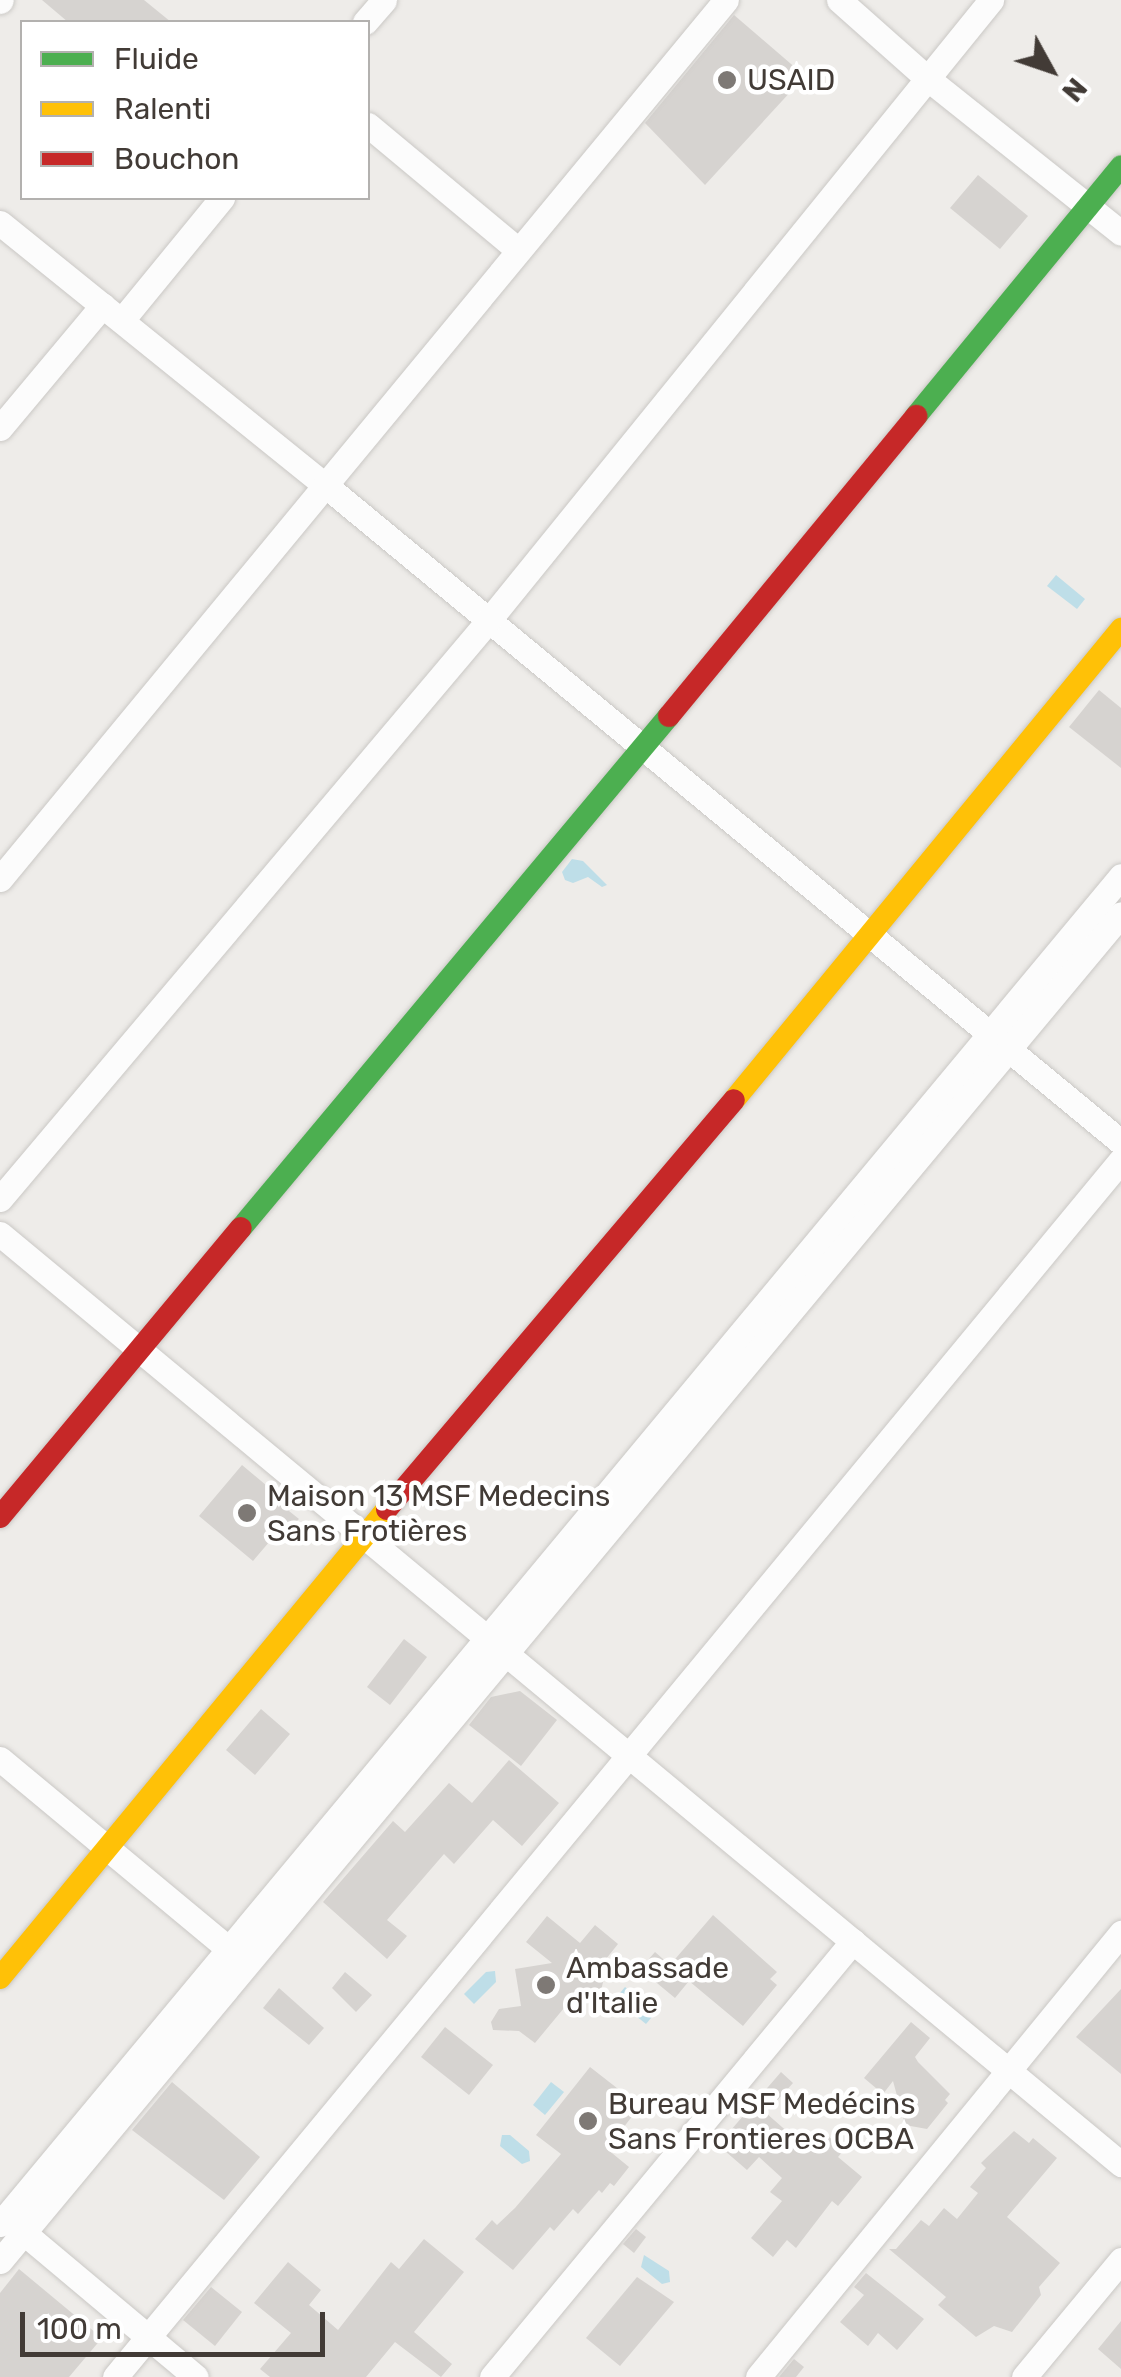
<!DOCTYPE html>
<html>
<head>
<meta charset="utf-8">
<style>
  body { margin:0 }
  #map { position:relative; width:1121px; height:2377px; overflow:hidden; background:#eeece9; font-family:Rubik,sans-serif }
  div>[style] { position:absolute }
  .water>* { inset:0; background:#bedee8 }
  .building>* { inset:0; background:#d6d3d0 }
  .roads { filter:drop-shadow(0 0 2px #cac8c5) drop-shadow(0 0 2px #cac8c5) }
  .street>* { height:25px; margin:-12.5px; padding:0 12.5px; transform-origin:12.5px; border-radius:12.5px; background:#fcfcfc }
  .fast>* { height:22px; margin:-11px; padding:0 11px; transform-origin:11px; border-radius:11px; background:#4caf50 }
  .slow>* { height:22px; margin:-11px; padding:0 11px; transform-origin:11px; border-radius:11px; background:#ffc107 }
  .jam>* { height:22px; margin:-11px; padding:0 11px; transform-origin:11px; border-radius:11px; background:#c62828 }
  .dots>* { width:28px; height:28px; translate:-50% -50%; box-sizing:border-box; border:5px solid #fff; border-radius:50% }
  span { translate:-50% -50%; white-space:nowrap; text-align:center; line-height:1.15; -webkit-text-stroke:9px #fff; paint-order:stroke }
  .poi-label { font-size:30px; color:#423b36 }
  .left { translate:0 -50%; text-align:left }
  .legend { position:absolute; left:20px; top:20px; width:350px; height:180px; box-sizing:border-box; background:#fff; border:2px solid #b3b1af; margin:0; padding:12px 18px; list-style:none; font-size:30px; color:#423b36 }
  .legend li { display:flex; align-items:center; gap:20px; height:50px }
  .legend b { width:50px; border:2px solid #b3b1af }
  .north { position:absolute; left:1001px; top:20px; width:100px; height:100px; -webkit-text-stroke:8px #fff; paint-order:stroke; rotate:130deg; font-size:28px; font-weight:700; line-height:40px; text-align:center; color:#423b36 }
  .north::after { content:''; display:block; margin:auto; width:35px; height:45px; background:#423b36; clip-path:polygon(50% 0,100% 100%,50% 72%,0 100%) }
  .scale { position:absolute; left:20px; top:2312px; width:305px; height:45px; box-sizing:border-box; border:5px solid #423b36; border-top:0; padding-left:12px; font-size:30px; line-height:35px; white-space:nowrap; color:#423b36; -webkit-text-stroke:8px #fff; paint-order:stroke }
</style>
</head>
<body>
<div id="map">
  <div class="water">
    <i style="clip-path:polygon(1056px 575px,1085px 599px,1077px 609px,1047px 586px)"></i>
    <i style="clip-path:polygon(572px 859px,583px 861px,607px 885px,602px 887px,588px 877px,573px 883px,565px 880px,562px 872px)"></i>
    <i style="clip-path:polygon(495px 1971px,496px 1982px,474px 2004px,464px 1994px,486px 1972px)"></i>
    <i style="clip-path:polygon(625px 1987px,656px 2012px,646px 2024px,615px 1999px)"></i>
    <i style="clip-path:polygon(551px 2082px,564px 2092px,545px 2115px,533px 2105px)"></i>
    <i style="clip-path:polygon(502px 2135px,510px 2135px,529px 2151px,530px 2161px,522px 2164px,500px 2146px)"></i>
    <i style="clip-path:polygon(644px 2255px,669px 2271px,670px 2282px,662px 2284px,641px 2267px)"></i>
  </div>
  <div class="building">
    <i style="clip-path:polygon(42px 0,144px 0,171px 22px,68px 22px)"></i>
    <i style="clip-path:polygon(734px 15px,805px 76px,705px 185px,645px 123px)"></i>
    <i style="clip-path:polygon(978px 175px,1028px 216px,1000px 249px,950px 208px)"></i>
    <i style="clip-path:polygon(1099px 690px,1121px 708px,1121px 768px,1069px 727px)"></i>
    <i style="clip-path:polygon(242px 1465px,292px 1507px,289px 1511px,299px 1519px,280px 1537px,276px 1534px,253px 1561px,199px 1516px)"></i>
    <i style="clip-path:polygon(404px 1639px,427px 1657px,390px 1705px,367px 1687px)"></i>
    <i style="clip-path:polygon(520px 1691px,557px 1720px,521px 1766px,469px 1725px,491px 1697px)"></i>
    <i style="clip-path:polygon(261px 1709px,290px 1734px,255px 1775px,226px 1750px)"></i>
    <i style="clip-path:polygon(509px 1760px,559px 1803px,522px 1846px,493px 1820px,454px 1864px,444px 1854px,387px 1920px,407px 1936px,387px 1959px,323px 1902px,393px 1821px,405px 1832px,449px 1783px,472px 1803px)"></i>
    <i style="clip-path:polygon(713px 1915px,777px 1972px,770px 1979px,777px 1985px,743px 2026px,689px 1981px,675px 1998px,640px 1969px,655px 1952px,670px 1965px)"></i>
    <i style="clip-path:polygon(547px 1916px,580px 1943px,595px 1925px,618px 1944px,598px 1969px,604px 1978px,600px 1995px,591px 2001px,569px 2002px,535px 2043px,519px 2031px,493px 2030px,491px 2022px,499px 2009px,521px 2006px,515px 1969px,552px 1963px,526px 1942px)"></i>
    <i style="clip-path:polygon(345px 1972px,372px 1995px,356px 2012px,332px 1988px)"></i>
    <i style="clip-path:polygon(279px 1988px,324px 2028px,309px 2045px,263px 2008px)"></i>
    <i style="clip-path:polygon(1121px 1989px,1121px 2074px,1076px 2037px)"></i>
    <i style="clip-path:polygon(911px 2022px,930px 2038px,915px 2057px,918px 2062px,950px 2094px,945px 2100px,948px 2103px,927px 2129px,905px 2125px,893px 2081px,883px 2094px,864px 2078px)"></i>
    <i style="clip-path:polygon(445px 2027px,493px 2065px,469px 2095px,421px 2057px)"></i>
    <i style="clip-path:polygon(590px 2067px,640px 2106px,607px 2149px,629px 2167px,614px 2186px,610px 2183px,602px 2193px,599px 2190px,578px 2214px,573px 2209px,554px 2231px,550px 2227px,513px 2270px,475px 2239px,492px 2220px,497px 2225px,515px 2208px,561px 2154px,536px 2135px)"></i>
    <i style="clip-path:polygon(781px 2072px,793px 2083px,766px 2113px,806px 2148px,821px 2130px,844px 2150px,838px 2157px,862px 2177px,838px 2206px,832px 2201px,796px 2248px,787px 2240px,773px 2257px,751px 2238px,782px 2201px,770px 2192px,782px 2178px,759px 2157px,747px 2170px,718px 2145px)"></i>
    <i style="clip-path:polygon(172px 2082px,260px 2157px,224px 2200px,132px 2130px)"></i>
    <i style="clip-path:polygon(1014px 2131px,1029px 2143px,1033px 2138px,1057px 2158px,1007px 2217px,1060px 2263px,1039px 2287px,1041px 2295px,1012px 2332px,994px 2326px,976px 2337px,938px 2305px,946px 2297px,889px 2249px,896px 2249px,921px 2220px,929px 2226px,944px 2208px,957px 2219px,978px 2193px,970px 2187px,986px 2168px,981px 2163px)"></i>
    <i style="clip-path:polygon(636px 2229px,646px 2237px,634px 2253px,623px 2244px)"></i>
    <i style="clip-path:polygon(424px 2239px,464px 2272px,414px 2332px,452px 2364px,441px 2377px,395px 2342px,366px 2377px,270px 2377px,260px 2369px,291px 2333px,254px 2303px,288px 2262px,321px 2290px,309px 2305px,338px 2330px,391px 2262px,399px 2269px)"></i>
    <i style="clip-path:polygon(19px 2269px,102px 2338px,69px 2377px,0 2377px,0 2293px)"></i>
    <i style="clip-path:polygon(866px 2273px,924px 2319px,897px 2350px,878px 2333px,868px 2346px,840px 2322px,864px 2295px,854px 2287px)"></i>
    <i style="clip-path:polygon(637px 2277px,674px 2302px,620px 2366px,586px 2338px)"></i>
    <i style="clip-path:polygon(211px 2287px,242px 2312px,215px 2346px,183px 2320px)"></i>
    <i style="clip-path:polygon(1121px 2321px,1121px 2369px,1098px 2349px)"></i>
    <i style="clip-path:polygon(794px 2359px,804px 2367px,796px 2377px,779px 2377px)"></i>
  </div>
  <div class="roads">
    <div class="street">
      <i style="left:839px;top:0;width:118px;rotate:41.6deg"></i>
      <i style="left:927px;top:78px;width:248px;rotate:38.6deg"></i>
      <i style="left:0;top:1px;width:1px;rotate:-45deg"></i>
      <i style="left:365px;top:22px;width:29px;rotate:-49deg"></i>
      <i style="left:368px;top:125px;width:194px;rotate:39.8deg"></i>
      <i style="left:0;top:223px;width:417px;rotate:38.9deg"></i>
      <i style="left:325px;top:485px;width:1032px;rotate:39.54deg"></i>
      <i style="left:122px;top:320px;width:158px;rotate:-50.7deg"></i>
      <i style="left:0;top:428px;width:160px;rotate:-50.1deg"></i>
      <i style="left:0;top:879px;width:1140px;rotate:-50.45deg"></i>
      <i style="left:0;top:1199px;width:758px;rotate:-49.82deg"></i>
      <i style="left:489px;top:620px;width:798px;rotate:-51deg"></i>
      <i style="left:0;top:1234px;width:1457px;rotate:39.68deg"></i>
      <i style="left:0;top:1759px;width:296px;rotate:39.7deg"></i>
      <i style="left:11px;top:2222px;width:241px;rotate:40deg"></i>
      <i style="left:0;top:2224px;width:1753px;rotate:-50.25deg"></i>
      <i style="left:0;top:2261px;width:1752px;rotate:-50.23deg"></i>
      <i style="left:115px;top:2377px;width:1579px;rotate:-50.42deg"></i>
      <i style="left:492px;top:2377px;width:566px;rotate:-50.38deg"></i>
      <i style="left:758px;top:2377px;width:574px;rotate:-50.73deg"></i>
      <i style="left:1024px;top:2377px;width:152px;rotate:-50.3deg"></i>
    </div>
    <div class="fast">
      <i style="left:916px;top:416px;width:323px;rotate:-50.6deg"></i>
      <i style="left:241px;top:1228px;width:667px;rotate:-50.11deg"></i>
    </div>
    <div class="slow">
      <i style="left:734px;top:1100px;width:610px;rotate:-50.59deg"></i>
      <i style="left:0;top:1978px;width:608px;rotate:-50.47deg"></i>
    </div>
    <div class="jam">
      <i style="left:669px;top:716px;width:389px;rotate:-50.5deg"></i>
      <i style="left:387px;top:1509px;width:536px;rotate:-49.69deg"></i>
      <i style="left:0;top:1517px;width:376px;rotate:-50.2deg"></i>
    </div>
  </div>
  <div class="dots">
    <i style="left:727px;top:80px;background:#7e7975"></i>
    <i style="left:247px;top:1513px;background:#7e7975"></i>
    <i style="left:546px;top:1985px;background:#7e7975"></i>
    <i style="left:588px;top:2121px;background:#7e7975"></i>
  </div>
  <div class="poi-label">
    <span class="left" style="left:747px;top:80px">USAID</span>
    <span class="left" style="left:267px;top:1513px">Maison 13 MSF Medecins<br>Sans Frotières</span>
    <span class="left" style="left:566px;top:1985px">Ambassade<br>d'Italie</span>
    <span class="left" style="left:608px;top:2121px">Bureau MSF Medécins<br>Sans Frontieres OCBA</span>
  </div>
  <ul class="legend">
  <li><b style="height:12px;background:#4caf50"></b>Fluide</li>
  <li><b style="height:12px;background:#ffc107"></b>Ralenti</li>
  <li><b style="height:12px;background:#c62828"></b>Bouchon</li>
  </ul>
  <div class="north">N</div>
  <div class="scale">100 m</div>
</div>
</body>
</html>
